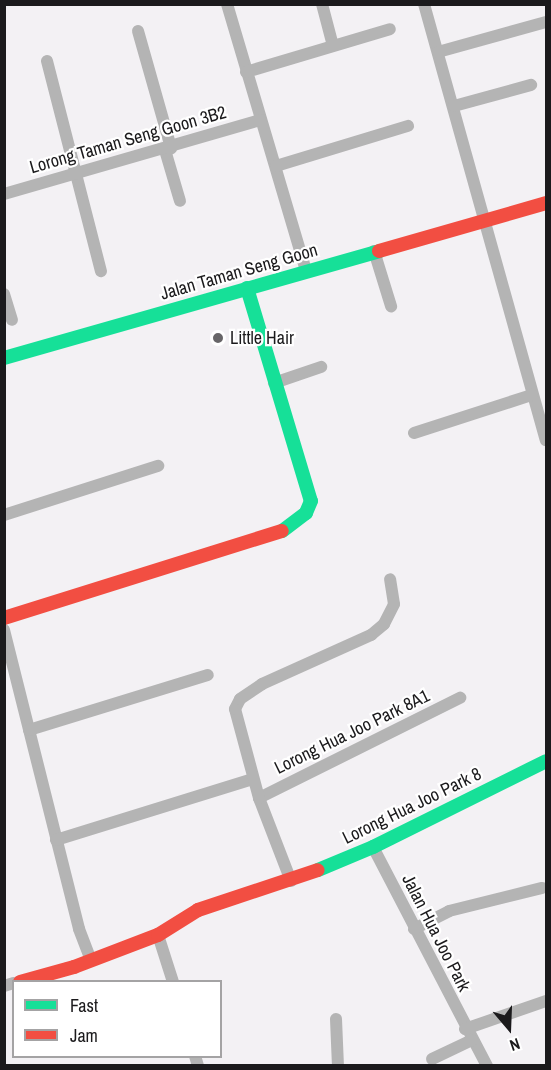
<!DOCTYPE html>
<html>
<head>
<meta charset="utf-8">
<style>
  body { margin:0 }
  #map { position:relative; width:551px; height:1070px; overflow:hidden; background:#f3f1f4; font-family:"Archivo Narrow",sans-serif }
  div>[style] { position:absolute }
  .street>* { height:12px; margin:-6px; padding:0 6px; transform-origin:6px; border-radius:6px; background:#b4b4b4 }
  .fast>* { height:14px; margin:-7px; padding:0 7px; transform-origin:7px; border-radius:7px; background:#16e098 }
  .jam>* { height:14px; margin:-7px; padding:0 7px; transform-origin:7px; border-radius:7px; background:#f24e42 }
  .dots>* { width:16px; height:16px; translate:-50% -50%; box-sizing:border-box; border:3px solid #fff; border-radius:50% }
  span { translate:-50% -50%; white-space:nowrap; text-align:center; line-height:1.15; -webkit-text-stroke:4.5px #fff; paint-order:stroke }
  .street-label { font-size:18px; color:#1b1a1c }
  .poi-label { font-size:18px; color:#1b1a1c }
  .left { translate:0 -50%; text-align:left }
  .frame { position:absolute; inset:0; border:6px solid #1b1a1c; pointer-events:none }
  .legend { position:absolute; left:12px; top:980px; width:210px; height:78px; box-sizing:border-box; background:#fff; border:2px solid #a4a3a4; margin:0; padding:8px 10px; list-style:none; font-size:18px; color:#1b1a1c }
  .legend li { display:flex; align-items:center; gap:12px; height:30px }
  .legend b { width:30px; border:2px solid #a4a3a4 }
  .north { position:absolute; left:479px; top:998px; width:60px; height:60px; -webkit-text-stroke:4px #fff; paint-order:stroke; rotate:161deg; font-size:16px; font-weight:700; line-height:24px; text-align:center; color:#1b1a1c }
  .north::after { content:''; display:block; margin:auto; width:21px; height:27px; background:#1b1a1c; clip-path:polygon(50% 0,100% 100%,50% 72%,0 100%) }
</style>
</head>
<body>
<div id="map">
  <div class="street">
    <i style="left:227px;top:4px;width:278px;rotate:73.5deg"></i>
    <i style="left:322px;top:4px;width:43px;rotate:75.3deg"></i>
    <i style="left:424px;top:4px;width:453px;rotate:74.4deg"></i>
    <i style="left:138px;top:31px;width:122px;rotate:74.2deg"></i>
    <i style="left:438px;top:52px;width:112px;rotate:-15.5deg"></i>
    <i style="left:47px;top:61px;width:217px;rotate:75.6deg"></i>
    <i style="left:246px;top:72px;width:150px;rotate:-16.6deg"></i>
    <i style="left:454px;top:106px;width:80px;rotate:-15.3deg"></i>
    <i style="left:165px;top:150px;width:53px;rotate:73.6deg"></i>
    <i style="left:276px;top:166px;width:138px;rotate:-16.9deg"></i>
    <i style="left:4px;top:194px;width:267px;rotate:-16.1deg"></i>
    <i style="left:374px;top:251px;width:58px;rotate:72.8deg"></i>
    <i style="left:4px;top:294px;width:27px;rotate:73deg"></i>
    <i style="left:274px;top:383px;width:50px;rotate:-18.8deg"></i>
    <i style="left:414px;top:433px;width:124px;rotate:-17.9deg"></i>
    <i style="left:4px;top:515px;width:162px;rotate:-17.7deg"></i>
    <i style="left:4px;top:630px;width:308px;rotate:75.9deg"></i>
    <i style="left:79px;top:929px;width:33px;rotate:69deg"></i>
    <i style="left:29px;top:730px;width:187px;rotate:-17.1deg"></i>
    <i style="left:259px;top:798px;width:225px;rotate:-26.5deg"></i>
    <i style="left:56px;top:840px;width:206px;rotate:-17.2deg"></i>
    <i style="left:373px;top:847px;width:247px;rotate:62.5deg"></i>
    <i style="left:291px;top:881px;width:89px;rotate:-111.1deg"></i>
    <i style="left:259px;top:798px;width:92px;rotate:-105.1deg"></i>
    <i style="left:235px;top:709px;width:11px;rotate:-63deg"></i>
    <i style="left:240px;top:699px;width:27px;rotate:-34deg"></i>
    <i style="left:262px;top:684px;width:120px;rotate:-24.2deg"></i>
    <i style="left:371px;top:635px;width:17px;rotate:-40deg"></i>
    <i style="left:384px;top:624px;width:22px;rotate:-63deg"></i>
    <i style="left:394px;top:604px;width:25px;rotate:-99deg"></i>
    <i style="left:414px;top:929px;width:39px;rotate:-27deg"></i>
    <i style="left:449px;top:911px;width:96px;rotate:-13.9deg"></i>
    <i style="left:158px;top:935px;width:49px;rotate:72.3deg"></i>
    <i style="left:4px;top:986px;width:10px;rotate:-17deg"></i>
    <i style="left:336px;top:1019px;width:47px;rotate:87.6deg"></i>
    <i style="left:465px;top:1029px;width:86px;rotate:-19.1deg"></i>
    <i style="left:195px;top:1056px;width:10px;rotate:73deg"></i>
    <i style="left:432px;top:1059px;width:44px;rotate:-25.4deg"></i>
  </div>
  <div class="fast">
    <i style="left:247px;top:288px;width:222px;rotate:73.3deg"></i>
    <i style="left:311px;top:501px;width:13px;rotate:113deg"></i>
    <i style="left:306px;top:513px;width:30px;rotate:143deg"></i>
    <i style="left:4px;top:358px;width:390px;rotate:-15.9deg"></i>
    <i style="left:318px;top:870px;width:60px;rotate:-22.7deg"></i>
    <i style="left:373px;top:847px;width:193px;rotate:-26.4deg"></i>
  </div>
  <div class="jam">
    <i style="left:379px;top:251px;width:174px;rotate:-16deg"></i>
    <i style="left:4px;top:618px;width:291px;rotate:-17.4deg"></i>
    <i style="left:20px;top:982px;width:56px;rotate:-15.5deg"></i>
    <i style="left:74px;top:967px;width:90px;rotate:-20.9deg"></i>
    <i style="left:158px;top:935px;width:47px;rotate:-32deg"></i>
    <i style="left:198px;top:910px;width:126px;rotate:-18.4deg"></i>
  </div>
  <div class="dots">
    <i style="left:218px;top:338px;background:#676568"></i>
  </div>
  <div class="street-label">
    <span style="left:128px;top:140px;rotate:-16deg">Lorong Taman Seng Goon 3B2</span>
    <span style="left:239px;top:272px;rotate:-16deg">Jalan Taman Seng Goon</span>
    <span style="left:352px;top:732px;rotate:-26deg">Lorong Hua Joo Park 8A1</span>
    <span style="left:412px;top:806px;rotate:-26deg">Lorong Hua Joo Park 8</span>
    <span style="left:436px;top:933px;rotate:63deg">Jalan Hua Joo Park</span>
  </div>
  <div class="poi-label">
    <span class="left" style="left:230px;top:338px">Little Hair</span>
  </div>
  <div class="frame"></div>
  <ul class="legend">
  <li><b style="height:8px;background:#16e098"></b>Fast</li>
  <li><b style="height:8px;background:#f24e42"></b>Jam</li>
  </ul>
  <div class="north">N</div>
</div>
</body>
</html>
